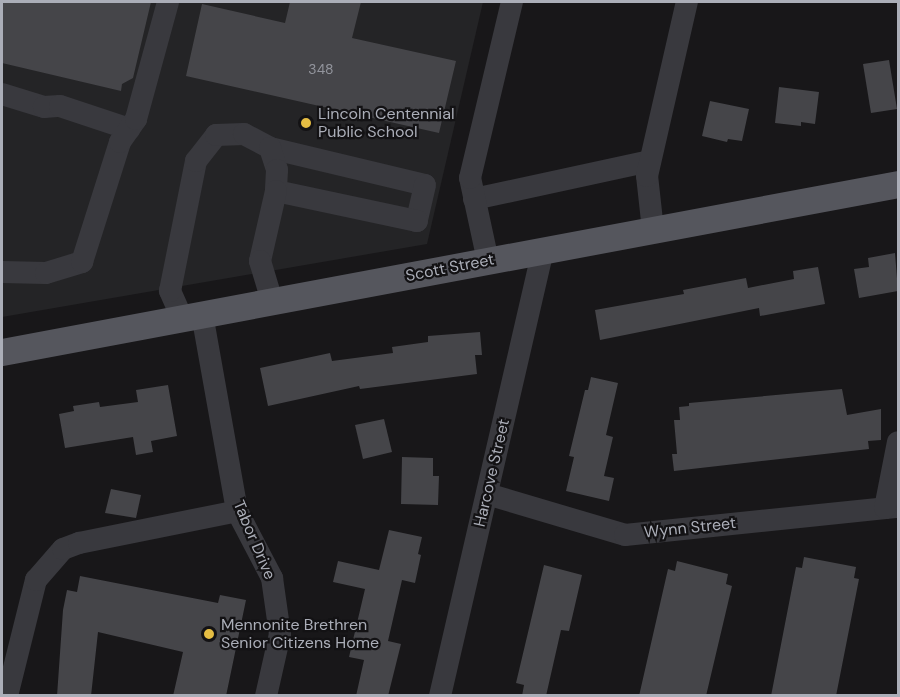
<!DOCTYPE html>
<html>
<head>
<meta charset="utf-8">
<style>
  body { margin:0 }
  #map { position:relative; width:900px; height:697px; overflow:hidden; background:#181719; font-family:"DM Sans",sans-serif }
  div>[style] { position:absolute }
  .built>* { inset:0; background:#242426 }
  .building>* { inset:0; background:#454549 }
  .minor>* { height:22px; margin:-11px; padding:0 11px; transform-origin:11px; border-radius:11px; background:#39393e }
  .major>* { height:27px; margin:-13.5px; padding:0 13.5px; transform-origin:13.5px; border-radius:13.5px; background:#55565d }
  .dots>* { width:16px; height:16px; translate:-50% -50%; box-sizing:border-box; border:3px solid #131214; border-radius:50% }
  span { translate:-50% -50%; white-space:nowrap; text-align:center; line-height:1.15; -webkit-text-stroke:4.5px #131214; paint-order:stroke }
  .number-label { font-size:14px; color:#92949c }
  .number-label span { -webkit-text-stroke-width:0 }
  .poi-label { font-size:16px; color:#abaeb8 }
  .left { translate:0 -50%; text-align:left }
  .street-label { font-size:16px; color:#abaeb8 }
  .frame { position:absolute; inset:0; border:3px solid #abaeb8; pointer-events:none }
</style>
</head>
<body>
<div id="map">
  <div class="built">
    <i style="clip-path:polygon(2px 2px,483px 2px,427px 244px,2px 317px)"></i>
  </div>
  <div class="building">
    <i style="clip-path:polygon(2px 2px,151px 2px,133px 78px,122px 84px,121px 91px,2px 63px)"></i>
    <i style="clip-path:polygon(290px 2px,361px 2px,352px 38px,456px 61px,439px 133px,186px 76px,202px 4px,285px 23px)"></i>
    <i style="clip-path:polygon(889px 60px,897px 109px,871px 113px,863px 64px)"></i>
    <i style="clip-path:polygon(779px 87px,819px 92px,815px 124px,801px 122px,801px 126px,775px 123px)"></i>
    <i style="clip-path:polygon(710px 101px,749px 109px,742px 141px,728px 139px,727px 142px,702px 136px)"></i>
    <i style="clip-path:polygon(895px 253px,898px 291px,859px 298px,854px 269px,869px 267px,868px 258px)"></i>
    <i style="clip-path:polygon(818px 267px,825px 304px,760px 316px,759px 308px,600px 340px,595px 310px,684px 294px,683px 290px,746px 278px,748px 288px,794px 279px,793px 271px)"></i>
    <i style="clip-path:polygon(480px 332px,482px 355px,475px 355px,477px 374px,360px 389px,359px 386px,268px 406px,260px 368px,330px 353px,332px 361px,393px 353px,392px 347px,428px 342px,428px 336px)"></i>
    <i style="clip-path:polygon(591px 377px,618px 383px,606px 435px,613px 437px,604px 476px,614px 478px,609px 501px,566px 491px,574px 457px,569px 456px,585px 390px,588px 390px)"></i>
    <i style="clip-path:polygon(168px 385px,177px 436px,151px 441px,153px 452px,136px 455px,133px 437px,65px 448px,59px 414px,74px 411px,73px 406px,99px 402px,100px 407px,138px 402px,136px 390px)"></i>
    <i style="clip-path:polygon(842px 389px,847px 415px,881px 409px,881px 440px,868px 441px,869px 449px,674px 471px,672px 454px,677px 454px,674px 420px,680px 420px,679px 407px,689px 406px,689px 403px)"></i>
    <i style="clip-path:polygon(384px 419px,392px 452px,363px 459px,355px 425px)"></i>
    <i style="clip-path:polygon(402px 457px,433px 458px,433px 476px,439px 476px,438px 505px,401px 504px)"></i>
    <i style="clip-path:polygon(111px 489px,141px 495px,136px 518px,105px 513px)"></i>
    <i style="clip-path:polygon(389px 530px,422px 537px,418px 554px,421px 555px,415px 583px,402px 580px,388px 641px,401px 644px,388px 696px,356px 696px,364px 660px,349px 657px,365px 589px,333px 582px,338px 561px,379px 570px)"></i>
    <i style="clip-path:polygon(804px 557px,856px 567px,854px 578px,859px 579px,836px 696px,771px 696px,796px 567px,802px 568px)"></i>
    <i style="clip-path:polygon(677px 561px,728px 574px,726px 584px,732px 586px,706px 696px,639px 696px,668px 569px,675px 571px)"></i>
    <i style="clip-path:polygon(544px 565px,582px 575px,569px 631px,561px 630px,546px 696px,522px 696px,524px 685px,516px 683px)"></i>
    <i style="clip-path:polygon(80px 576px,218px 603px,220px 595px,246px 600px,226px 696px,173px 696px,183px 652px,98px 632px,91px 696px,57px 696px,63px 610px,67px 590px,77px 592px)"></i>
  </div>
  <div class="minor">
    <i style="left:2px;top:94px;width:44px;rotate:17.2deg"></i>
    <i style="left:44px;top:107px;width:16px;rotate:-4deg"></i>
    <i style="left:60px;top:106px;width:73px;rotate:18.4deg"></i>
    <i style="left:270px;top:148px;width:159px;rotate:13.4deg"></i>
    <i style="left:425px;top:185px;width:37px;rotate:103deg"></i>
    <i style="left:417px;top:221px;width:144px;rotate:-168deg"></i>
    <i style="left:474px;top:199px;width:180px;rotate:-12.2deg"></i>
    <i style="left:653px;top:230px;width:54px;rotate:-96.3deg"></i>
    <i style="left:647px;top:176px;width:179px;rotate:-77.1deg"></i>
    <i style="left:488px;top:261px;width:85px;rotate:-102.2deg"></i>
    <i style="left:470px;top:178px;width:181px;rotate:-76.6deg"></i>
    <i style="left:2px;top:272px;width:44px;rotate:1.3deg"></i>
    <i style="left:46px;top:273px;width:38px;rotate:-17deg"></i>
    <i style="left:82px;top:262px;width:126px;rotate:-72.4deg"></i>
    <i style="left:120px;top:142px;width:28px;rotate:-55deg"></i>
    <i style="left:136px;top:119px;width:121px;rotate:-74.7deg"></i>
    <i style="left:202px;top:314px;width:200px;rotate:79.9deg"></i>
    <i style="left:237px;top:511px;width:76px;rotate:62.4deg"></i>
    <i style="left:272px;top:578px;width:57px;rotate:81.9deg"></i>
    <i style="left:280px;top:634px;width:64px;rotate:102.7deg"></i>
    <i style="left:182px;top:318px;width:30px;rotate:-114deg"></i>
    <i style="left:170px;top:291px;width:133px;rotate:-78.7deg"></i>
    <i style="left:196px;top:161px;width:33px;rotate:-52deg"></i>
    <i style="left:216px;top:135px;width:28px;rotate:-2deg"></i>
    <i style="left:244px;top:134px;width:30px;rotate:28deg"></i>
    <i style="left:270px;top:148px;width:23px;rotate:72deg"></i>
    <i style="left:277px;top:170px;width:21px;rotate:93deg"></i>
    <i style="left:276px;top:191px;width:72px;rotate:102.9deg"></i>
    <i style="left:260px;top:261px;width:42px;rotate:73.3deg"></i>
    <i style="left:487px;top:494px;width:144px;rotate:16.5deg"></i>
    <i style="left:625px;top:535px;width:274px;rotate:-5.9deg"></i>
    <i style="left:885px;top:508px;width:67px;rotate:-78.9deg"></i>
    <i style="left:7px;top:696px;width:120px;rotate:-76deg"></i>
    <i style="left:36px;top:580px;width:41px;rotate:-48.9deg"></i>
    <i style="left:63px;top:549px;width:17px;rotate:-21deg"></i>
    <i style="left:79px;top:543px;width:161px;rotate:-11.4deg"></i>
    <i style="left:440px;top:696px;width:457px;rotate:-77deg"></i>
  </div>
  <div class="major">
    <i style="left:2px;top:352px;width:912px;rotate:-10.62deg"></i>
  </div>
  <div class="dots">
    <i style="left:306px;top:123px;background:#e5bd43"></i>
    <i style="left:209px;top:634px;background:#e5bd43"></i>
  </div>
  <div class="number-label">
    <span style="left:321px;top:69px">348</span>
  </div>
  <div class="poi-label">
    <span class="left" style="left:318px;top:123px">Lincoln Centennial<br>Public School</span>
    <span class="left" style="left:221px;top:634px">Mennonite Brethren<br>Senior Citizens Home</span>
  </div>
  <div class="street-label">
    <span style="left:450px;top:268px;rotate:-11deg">Scott Street</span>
    <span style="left:492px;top:473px;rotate:-77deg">Harcove Street</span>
    <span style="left:690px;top:528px;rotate:-6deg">Wynn Street</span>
    <span style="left:254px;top:540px;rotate:67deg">Tabor Drive</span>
  </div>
  <div class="frame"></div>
</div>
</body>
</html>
